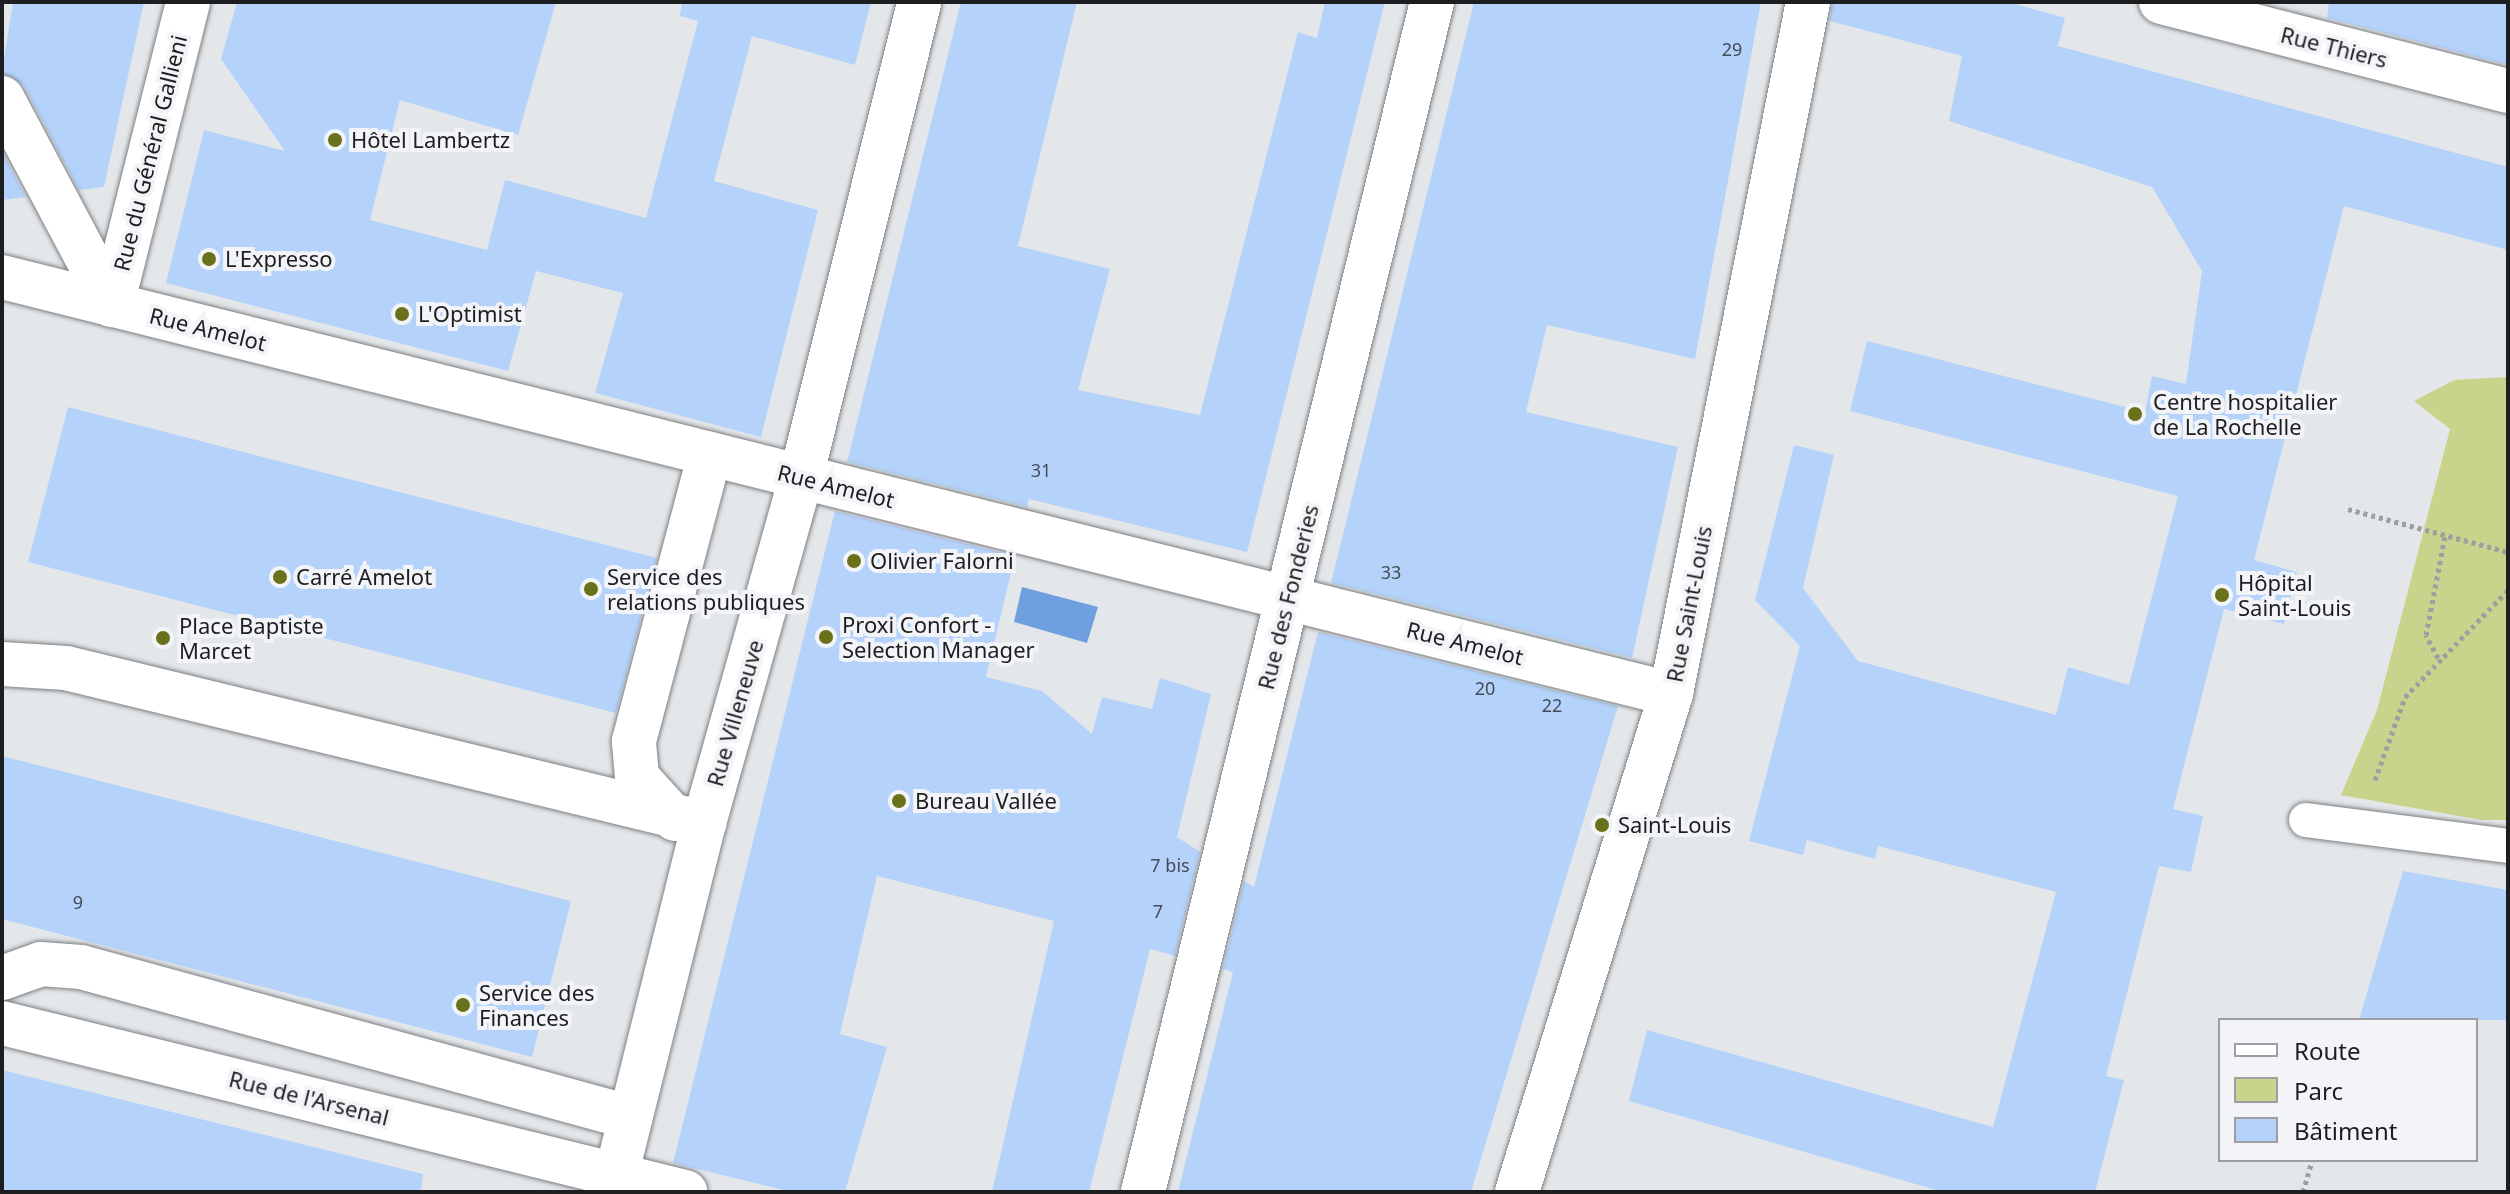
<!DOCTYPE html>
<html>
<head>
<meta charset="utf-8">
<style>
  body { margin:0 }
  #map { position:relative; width:2510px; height:1194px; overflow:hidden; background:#e4e7ea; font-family:"Noto Sans",sans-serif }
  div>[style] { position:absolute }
  .green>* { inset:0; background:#c9d38c }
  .water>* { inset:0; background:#709fe0 }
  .building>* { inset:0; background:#b5d2fb }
  .path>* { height:5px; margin-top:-2.5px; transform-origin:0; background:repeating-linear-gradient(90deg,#9d9fa1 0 4px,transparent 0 8px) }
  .roads { filter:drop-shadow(0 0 2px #7e8083) drop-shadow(0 0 2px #7e8083) }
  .service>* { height:34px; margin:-17px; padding:0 17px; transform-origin:17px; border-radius:17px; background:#fff }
  .minor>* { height:44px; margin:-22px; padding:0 22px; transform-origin:22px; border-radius:22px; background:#fff }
  .tertiary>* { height:44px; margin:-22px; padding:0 22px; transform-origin:22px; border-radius:22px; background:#fff }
  .dots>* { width:22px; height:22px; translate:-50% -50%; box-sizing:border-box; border:4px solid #f2f4f8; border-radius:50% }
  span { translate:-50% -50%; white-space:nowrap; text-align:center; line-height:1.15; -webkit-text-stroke:8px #f2f4f8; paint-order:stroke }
  .number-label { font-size:18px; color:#434b56 }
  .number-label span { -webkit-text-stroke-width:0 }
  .street-label { font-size:22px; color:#1d1e1f }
  .poi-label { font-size:22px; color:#1d1e1f }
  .left { translate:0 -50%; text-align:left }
  .frame { position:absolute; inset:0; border:4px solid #1d1e1f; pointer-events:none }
  .legend { position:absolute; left:2218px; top:1018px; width:260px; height:144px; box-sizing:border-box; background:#f2f4f8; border:2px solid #9d9ea1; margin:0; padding:10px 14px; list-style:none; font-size:24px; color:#1d1e1f }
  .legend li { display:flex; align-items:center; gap:16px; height:40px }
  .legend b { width:40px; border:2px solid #9d9ea1 }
</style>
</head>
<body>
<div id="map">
  <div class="green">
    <i style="clip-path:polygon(2508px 377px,2508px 820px,2481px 820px,2341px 795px,2377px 710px,2450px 429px,2414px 401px,2454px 380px)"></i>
  </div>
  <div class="water">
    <i style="clip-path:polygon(1022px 587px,1098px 607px,1087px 643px,1014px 622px)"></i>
  </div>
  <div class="building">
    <i style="clip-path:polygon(13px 2px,144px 2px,104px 187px,79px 190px,24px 86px,2px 73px)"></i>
    <i style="clip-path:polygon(237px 2px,556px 2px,518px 135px,400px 100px,370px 220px,487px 250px,505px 180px,646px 218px,698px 21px,680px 16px,682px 2px,871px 2px,855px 65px,752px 36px,714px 181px,818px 210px,761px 437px,595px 393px,623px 293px,536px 271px,508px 371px,166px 283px,204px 130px,285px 151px,221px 59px)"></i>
    <i style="clip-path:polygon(961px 2px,1077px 2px,1018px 246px,1110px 269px,1078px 390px,1200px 415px,1298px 32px,1317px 38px,1325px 2px,1385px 2px,1247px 552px,1029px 499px,1027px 507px,847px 462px)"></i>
    <i style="clip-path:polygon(1474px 2px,1761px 2px,1695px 359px,1547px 325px,1526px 412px,1678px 447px,1632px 658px,1331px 583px)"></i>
    <i style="clip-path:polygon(1832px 2px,2008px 2px,2065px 18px,2058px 46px,2508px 167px,2508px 250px,2344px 206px,2254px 560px,2297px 572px,2284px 624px,2224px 609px,2173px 809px,2203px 816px,2191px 872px,2159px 866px,2106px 1076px,2124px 1080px,2095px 1192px,1943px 1192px,1629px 1101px,1647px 1030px,1993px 1127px,2056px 892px,1878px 846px,1875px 859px,1807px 840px,1803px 855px,1749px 841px,1800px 646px,1755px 600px,1794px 445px,1834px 455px,1803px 588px,1858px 661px,2056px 715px,2068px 667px,2129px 685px,2178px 496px,1850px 411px,1867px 341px,2145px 412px,2152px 376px,2186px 384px,2202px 271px,2152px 187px,1949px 121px,1962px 56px,1830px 21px)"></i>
    <i style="clip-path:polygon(2329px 2px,2508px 2px,2508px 65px,2327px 18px)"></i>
    <i style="clip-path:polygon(2px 151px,26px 197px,2px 200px)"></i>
    <i style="clip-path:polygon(68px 407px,657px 558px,616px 713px,28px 562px)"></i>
    <i style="clip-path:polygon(835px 511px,1015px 556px,986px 677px,1042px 691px,1092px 734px,1102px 697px,1152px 709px,1160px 678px,1211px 694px,1177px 837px,1200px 852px,1175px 956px,1150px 949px,1089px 1192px,992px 1192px,1054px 921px,877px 876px,840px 1034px,887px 1047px,845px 1192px,791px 1192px,673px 1163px)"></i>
    <i style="clip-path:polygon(1318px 632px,1618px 706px,1471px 1192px,1178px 1192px,1233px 972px,1223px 969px,1244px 881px,1254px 887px)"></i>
    <i style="clip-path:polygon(2px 756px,571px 901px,532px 1057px,2px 919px)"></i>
    <i style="clip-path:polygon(2403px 871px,2508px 890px,2508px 1020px,2359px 1020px)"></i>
    <i style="clip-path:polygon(2px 1070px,423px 1174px,421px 1192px,2px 1192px)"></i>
  </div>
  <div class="path">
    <i style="left:2348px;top:509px;width:166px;rotate:15deg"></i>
    <i style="left:2438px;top:658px;width:26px;rotate:-118deg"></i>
    <i style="left:2426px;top:635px;width:101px;rotate:-79.1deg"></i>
    <i style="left:2375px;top:780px;width:88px;rotate:-70.1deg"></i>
    <i style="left:2405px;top:697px;width:149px;rotate:-46.1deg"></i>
    <i style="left:2303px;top:1192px;width:33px;rotate:-74deg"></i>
  </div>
  <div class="roads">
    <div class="service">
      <i style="left:2306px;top:820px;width:204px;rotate:7.3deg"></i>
    </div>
    <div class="minor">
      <i style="left:2161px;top:2px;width:358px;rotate:14.4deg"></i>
      <i style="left:2px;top:98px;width:234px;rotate:62deg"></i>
      <i style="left:2px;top:277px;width:1720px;rotate:14.03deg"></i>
      <i style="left:112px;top:305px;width:312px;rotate:-75.9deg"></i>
      <i style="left:2px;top:664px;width:64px;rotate:3.6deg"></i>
      <i style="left:66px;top:668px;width:657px;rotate:13.66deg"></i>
      <i style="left:675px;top:819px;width:57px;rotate:-132.1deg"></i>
      <i style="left:637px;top:777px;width:36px;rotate:-95deg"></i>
      <i style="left:634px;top:741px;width:297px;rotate:-75.2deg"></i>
      <i style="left:2px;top:978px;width:41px;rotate:-19.7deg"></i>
      <i style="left:41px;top:964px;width:40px;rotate:4.3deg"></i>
      <i style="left:81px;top:967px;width:568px;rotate:15.31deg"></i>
      <i style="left:2px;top:1023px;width:704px;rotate:13.9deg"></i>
      <i style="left:1143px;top:1192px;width:1225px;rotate:-76.35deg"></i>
    </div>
    <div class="tertiary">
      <i style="left:612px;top:1192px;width:380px;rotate:-76deg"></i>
      <i style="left:704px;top:823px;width:359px;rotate:-74.3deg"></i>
      <i style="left:801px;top:477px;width:489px;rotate:-76deg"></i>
      <i style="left:1517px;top:1192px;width:521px;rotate:-72.82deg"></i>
      <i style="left:1671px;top:694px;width:705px;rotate:-78.8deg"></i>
    </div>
  </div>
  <div class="dots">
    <i style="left:335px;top:140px;background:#69721b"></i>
    <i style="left:209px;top:259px;background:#69721b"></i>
    <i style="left:402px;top:314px;background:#69721b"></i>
    <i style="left:2135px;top:414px;background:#69721b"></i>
    <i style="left:854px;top:561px;background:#69721b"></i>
    <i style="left:280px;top:577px;background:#69721b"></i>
    <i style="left:591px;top:589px;background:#69721b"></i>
    <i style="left:2222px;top:595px;background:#69721b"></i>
    <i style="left:826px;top:637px;background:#69721b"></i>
    <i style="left:163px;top:638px;background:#69721b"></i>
    <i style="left:899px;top:801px;background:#69721b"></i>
    <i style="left:1602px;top:825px;background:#69721b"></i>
    <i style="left:463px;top:1005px;background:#69721b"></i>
  </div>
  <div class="number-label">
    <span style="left:1732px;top:49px">29</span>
    <span style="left:1041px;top:470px">31</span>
    <span style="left:1391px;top:572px">33</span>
    <span style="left:1485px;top:688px">20</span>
    <span style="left:1552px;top:705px">22</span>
    <span style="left:1170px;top:865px">7 bis</span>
    <span style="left:78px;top:902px">9</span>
    <span style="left:1158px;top:911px">7</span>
  </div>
  <div class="street-label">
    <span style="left:2334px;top:47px;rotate:14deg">Rue Thiers</span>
    <span style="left:150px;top:153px;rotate:-76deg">Rue du Général Gallieni</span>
    <span style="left:208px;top:329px;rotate:14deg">Rue Amelot</span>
    <span style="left:836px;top:486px;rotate:14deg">Rue Amelot</span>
    <span style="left:1288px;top:597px;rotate:-76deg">Rue des Fonderies</span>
    <span style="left:1689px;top:604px;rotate:-79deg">Rue Saint-Louis</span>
    <span style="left:1465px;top:643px;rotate:14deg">Rue Amelot</span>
    <span style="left:735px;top:713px;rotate:-74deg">Rue Villeneuve</span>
    <span style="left:309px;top:1098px;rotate:14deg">Rue de l'Arsenal</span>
  </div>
  <div class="poi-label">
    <span class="left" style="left:351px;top:140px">Hôtel Lambertz</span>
    <span class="left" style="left:225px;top:259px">L'Expresso</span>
    <span class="left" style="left:418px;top:314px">L'Optimist</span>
    <span class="left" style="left:2153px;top:414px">Centre hospitalier<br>de La Rochelle</span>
    <span class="left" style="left:870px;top:561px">Olivier Falorni</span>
    <span class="left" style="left:607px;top:589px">Service des<br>relations publiques</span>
    <span class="left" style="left:296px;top:577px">Carré Amelot</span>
    <span class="left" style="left:2238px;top:595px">Hôpital<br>Saint-Louis</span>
    <span class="left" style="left:842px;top:637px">Proxi Confort -<br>Selection Manager</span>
    <span class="left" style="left:179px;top:638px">Place Baptiste<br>Marcet</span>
    <span class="left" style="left:915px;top:801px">Bureau Vallée</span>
    <span class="left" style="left:1618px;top:825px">Saint-Louis</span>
    <span class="left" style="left:479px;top:1005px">Service des<br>Finances</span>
  </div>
  <div class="frame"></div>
  <ul class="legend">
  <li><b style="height:10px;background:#fff"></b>Route</li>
  <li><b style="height:22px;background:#c9d38c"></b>Parc</li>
  <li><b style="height:22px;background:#b5d2fb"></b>Bâtiment</li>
  </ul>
</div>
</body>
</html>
